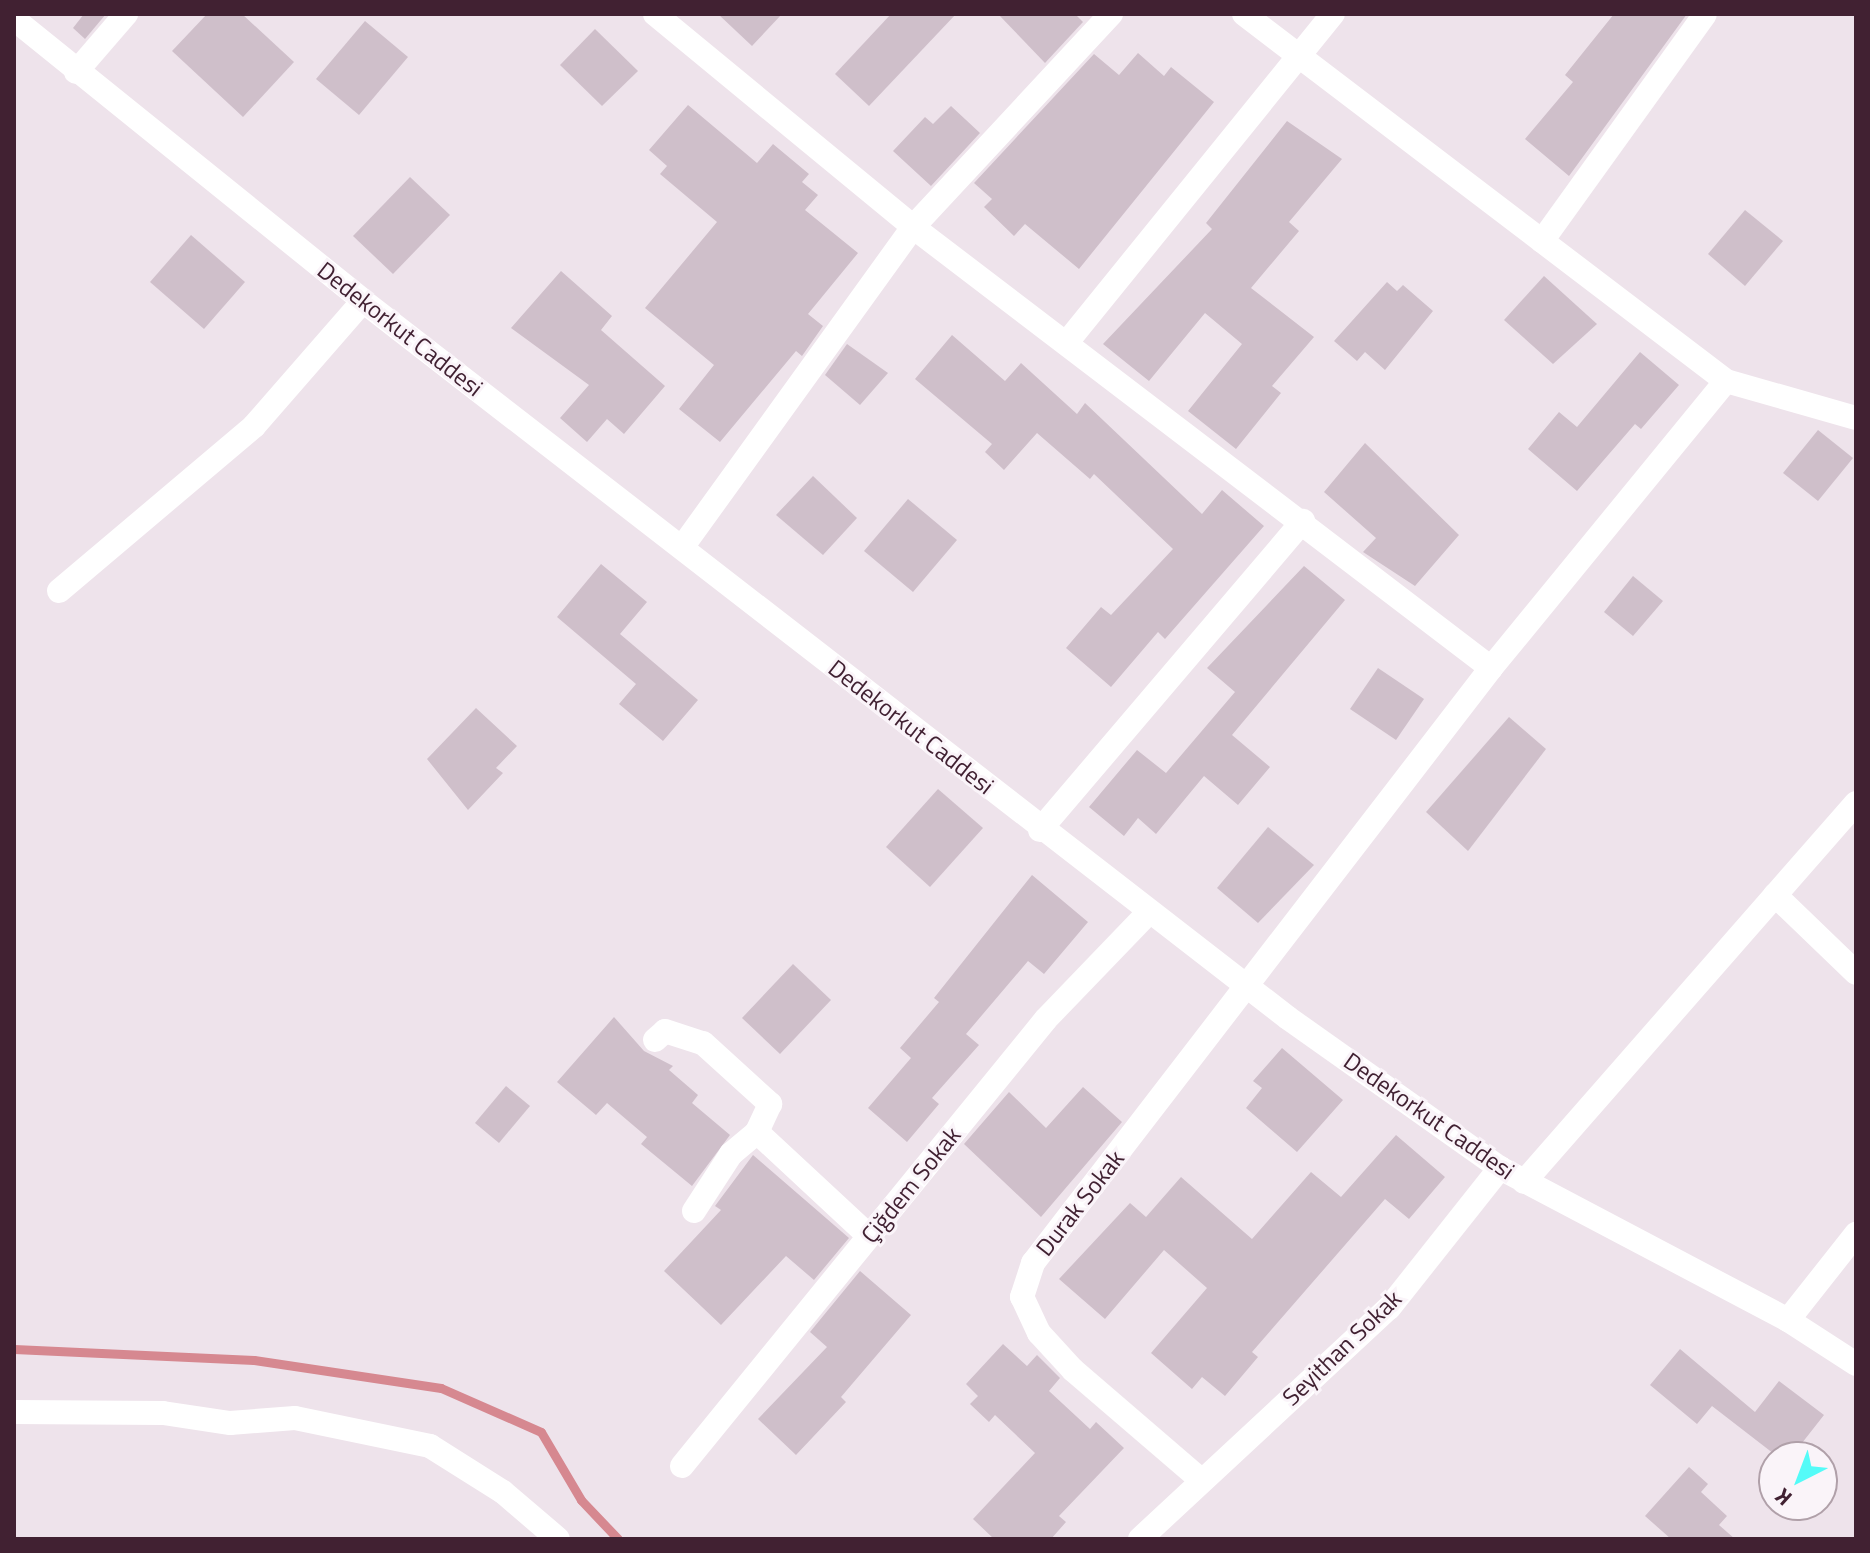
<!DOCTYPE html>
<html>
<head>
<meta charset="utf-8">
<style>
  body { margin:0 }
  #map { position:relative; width:1870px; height:1553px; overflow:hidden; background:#eee3eb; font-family:"Titillium Web",sans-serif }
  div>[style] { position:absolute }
  .stream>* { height:9px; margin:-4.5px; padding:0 4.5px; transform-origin:4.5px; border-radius:4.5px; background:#d68890 }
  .building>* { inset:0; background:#cfbfca }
  .minor>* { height:24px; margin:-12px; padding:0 12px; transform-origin:12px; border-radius:12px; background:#fff }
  span { translate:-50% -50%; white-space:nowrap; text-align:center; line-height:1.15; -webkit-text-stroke:6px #faf4f9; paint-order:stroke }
  .street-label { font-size:24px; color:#412132 }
  .frame { position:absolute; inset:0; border:16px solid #412132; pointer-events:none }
  .north { position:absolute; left:1758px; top:1441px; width:80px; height:80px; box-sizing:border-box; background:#faf4f9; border:2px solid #b0a0a9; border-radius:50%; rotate:222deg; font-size:22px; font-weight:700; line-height:32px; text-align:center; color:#412132 }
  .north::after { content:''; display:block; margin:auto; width:28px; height:36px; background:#54fbf8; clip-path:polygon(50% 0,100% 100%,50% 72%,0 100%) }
</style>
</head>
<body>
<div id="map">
  <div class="stream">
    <i style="left:14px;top:1349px;width:240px;rotate:2.6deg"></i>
    <i style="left:254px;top:1360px;width:189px;rotate:8.5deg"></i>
    <i style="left:441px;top:1388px;width:109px;rotate:23.7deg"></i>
    <i style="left:541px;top:1432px;width:79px;rotate:59.5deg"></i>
    <i style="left:581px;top:1500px;width:54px;rotate:46.5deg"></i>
  </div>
  <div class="building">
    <i style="clip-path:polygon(84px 14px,106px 14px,85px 39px,73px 28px)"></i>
    <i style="clip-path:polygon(207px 14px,242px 14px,294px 62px,243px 117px,172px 51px)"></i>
    <i style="clip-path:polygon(718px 14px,782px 14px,752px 46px)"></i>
    <i style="clip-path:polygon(891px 14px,956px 14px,869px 106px,835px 74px)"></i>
    <i style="clip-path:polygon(998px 14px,1075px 14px,1083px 22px,1045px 63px)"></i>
    <i style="clip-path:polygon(1614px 14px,1687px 14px,1569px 176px,1525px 139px,1573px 82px,1565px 75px)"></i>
    <i style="clip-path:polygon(365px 21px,408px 57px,359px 115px,316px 79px)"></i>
    <i style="clip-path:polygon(595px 29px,638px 71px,602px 106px,560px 65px)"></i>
    <i style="clip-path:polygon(1138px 53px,1164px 76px,1171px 67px,1214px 102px,1079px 269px,1025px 224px,1014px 236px,984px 207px,992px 199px,974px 183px,1094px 54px,1119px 75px)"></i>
    <i style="clip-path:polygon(688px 105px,757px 163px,773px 144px,809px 174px,802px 182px,818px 195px,805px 210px,858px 253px,808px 314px,823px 326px,802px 356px,796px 351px,720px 442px,679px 409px,714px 365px,645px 308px,717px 222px,660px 174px,667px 166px,649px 150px)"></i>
    <i style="clip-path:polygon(951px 106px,980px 133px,931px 186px,893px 151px,925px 117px,933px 124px)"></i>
    <i style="clip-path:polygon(1287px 121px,1342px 159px,1289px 222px,1299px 231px,1251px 288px,1314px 337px,1272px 386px,1281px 393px,1236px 449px,1188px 411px,1242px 344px,1205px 313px,1149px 381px,1103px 344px,1212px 229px,1206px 223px)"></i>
    <i style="clip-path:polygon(410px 177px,450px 215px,393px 274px,353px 236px)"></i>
    <i style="clip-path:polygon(1745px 210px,1783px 241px,1745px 286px,1708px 254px)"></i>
    <i style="clip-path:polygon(191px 235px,245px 282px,204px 329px,150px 282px)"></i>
    <i style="clip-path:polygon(561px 271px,612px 316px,601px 330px,665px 386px,624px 434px,607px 419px,587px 442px,560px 418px,589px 385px,511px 328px)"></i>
    <i style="clip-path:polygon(1544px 276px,1597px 324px,1553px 364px,1504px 320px)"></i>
    <i style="clip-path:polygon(1387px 282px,1397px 291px,1403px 285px,1433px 311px,1385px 370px,1365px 352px,1357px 361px,1334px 341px)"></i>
    <i style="clip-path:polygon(952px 335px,1005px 381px,1021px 363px,1077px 414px,1085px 403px,1202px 514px,1222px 490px,1264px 526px,1165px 639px,1158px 632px,1111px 687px,1066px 648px,1101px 607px,1111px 615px,1173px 549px,1094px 474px,1090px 479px,1037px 433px,1004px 470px,985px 452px,992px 444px,915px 379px)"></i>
    <i style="clip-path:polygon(847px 344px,888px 373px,860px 405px,825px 375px)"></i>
    <i style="clip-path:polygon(1640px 352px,1679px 385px,1641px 429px,1635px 424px,1577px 491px,1528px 449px,1559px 412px,1577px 427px)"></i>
    <i style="clip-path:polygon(1818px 430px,1853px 458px,1818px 501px,1783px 473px)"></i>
    <i style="clip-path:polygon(1365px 443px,1459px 535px,1415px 586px,1363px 552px,1376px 538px,1324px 492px)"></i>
    <i style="clip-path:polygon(813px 476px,857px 518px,823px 555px,776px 515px)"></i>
    <i style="clip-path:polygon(908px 499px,957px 540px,913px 592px,864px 551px)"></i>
    <i style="clip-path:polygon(601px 564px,647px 602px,620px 634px,698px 700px,663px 741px,619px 704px,636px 684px,557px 617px)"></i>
    <i style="clip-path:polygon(1304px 566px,1345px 600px,1232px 735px,1270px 767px,1238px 805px,1204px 776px,1156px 834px,1138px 818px,1124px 836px,1089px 807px,1137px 750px,1166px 773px,1235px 692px,1207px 668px)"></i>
    <i style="clip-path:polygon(1633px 576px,1663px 601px,1633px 636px,1604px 612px)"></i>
    <i style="clip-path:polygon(1378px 668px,1424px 699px,1396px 740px,1350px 709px)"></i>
    <i style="clip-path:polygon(476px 708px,517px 746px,496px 768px,503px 773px,468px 810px,427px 759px)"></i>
    <i style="clip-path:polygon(1509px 717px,1546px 749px,1468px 851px,1426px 812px)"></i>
    <i style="clip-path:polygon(938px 789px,983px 828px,930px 887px,886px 847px)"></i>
    <i style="clip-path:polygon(1268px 827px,1314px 865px,1258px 923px,1217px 888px)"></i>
    <i style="clip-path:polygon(1032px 875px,1088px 922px,1044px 974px,1028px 961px,966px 1034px,979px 1045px,932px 1098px,939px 1104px,907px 1142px,868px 1108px,911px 1058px,900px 1048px,939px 1002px,934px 998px)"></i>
    <i style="clip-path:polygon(793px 964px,831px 1000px,780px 1054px,742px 1018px)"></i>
    <i style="clip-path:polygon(614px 1017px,644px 1051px,673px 1066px,669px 1070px,698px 1095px,692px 1103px,730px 1135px,692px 1186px,641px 1144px,647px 1137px,607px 1103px,596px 1115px,557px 1082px)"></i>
    <i style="clip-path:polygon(1282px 1048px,1343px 1100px,1297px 1152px,1246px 1108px,1262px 1088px,1253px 1081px)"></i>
    <i style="clip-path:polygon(506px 1086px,530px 1106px,499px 1143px,475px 1123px)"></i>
    <i style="clip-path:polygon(1083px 1087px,1122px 1122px,1041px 1217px,964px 1144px,1009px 1092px,1046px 1128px)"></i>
    <i style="clip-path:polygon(1396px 1135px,1445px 1177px,1409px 1219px,1385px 1199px,1252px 1352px,1258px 1357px,1225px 1396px,1202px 1377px,1192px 1389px,1151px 1353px,1207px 1288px,1164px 1250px,1105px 1319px,1059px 1279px,1130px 1203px,1146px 1217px,1181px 1177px,1252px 1239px,1311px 1172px,1341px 1197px)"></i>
    <i style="clip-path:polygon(753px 1155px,849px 1238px,814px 1280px,786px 1256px,721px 1325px,664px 1271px,721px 1210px,715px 1206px)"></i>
    <i style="clip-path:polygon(860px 1271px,911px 1315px,841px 1397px,846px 1402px,796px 1455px,758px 1419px,827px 1347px,810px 1332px)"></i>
    <i style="clip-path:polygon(1003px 1344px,1027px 1366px,1037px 1355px,1060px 1378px,1049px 1391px,1090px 1429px,1096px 1422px,1124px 1448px,1059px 1516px,1066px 1522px,1051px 1539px,994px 1539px,973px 1519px,1035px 1453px,995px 1415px,989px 1422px,970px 1404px,978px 1396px,966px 1384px)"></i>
    <i style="clip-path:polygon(1680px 1349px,1755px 1412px,1779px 1381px,1824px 1415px,1791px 1457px,1778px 1457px,1712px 1406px,1697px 1424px,1650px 1385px)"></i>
    <i style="clip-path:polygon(1689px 1467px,1708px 1484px,1701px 1492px,1727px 1516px,1719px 1525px,1735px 1539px,1671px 1539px,1645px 1516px)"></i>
  </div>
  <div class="minor">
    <i style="left:655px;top:14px;width:335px;rotate:39.5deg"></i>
    <i style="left:913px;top:227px;width:727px;rotate:37.34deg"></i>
    <i style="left:1244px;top:14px;width:606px;rotate:37.29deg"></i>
    <i style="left:1726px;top:381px;width:135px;rotate:15.9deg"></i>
    <i style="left:14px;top:19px;width:449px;rotate:38.9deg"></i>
    <i style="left:363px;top:301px;width:1170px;rotate:37.78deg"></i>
    <i style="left:1288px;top:1018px;width:260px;rotate:35.3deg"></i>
    <i style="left:1500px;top:1168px;width:326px;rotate:27.8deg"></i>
    <i style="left:1788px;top:1320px;width:81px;rotate:32.9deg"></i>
    <i style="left:76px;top:72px;width:77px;rotate:-49.2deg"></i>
    <i style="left:1542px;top:241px;width:279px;rotate:-54.3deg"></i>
    <i style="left:1068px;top:341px;width:421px;rotate:-51deg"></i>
    <i style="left:683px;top:546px;width:393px;rotate:-54.2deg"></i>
    <i style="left:913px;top:227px;width:291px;rotate:-47.1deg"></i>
    <i style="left:59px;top:591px;width:255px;rotate:-40.2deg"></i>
    <i style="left:254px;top:426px;width:166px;rotate:-48.9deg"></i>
    <i style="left:1040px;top:830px;width:406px;rotate:-49.6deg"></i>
    <i style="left:1775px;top:895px;width:112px;rotate:43.9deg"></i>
    <i style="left:655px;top:1040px;width:13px;rotate:-42deg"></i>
    <i style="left:665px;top:1031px;width:40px;rotate:18deg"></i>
    <i style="left:703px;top:1043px;width:91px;rotate:42.3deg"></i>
    <i style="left:770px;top:1104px;width:31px;rotate:115deg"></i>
    <i style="left:757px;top:1132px;width:153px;rotate:42.9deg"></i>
    <i style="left:1524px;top:1182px;width:504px;rotate:-48.78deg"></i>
    <i style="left:694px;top:1211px;width:68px;rotate:-57deg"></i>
    <i style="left:731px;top:1154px;width:34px;rotate:-40deg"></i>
    <i style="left:1788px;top:1320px;width:110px;rotate:-51.7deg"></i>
    <i style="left:14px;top:1412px;width:149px;rotate:0.4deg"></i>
    <i style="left:163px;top:1413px;width:68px;rotate:8.5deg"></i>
    <i style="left:230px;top:1423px;width:65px;rotate:-4.4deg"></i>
    <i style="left:295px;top:1418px;width:138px;rotate:11.7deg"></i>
    <i style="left:430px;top:1446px;width:86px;rotate:32.2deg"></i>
    <i style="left:503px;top:1492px;width:72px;rotate:40.5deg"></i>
    <i style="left:682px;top:1466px;width:576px;rotate:-50.84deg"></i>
    <i style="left:1046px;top:1019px;width:147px;rotate:-46.1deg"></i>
    <i style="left:1201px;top:1480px;width:169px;rotate:-139.3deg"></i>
    <i style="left:1073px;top:1370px;width:50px;rotate:-132.6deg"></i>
    <i style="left:1039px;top:1333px;width:40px;rotate:-115deg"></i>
    <i style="left:1022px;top:1297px;width:36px;rotate:-72deg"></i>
    <i style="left:1033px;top:1263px;width:751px;rotate:-52.41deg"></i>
    <i style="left:1491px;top:668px;width:371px;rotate:-50.7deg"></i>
    <i style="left:1140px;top:1539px;width:340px;rotate:-42.9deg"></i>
    <i style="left:1389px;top:1308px;width:179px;rotate:-51.6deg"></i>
  </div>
  <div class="street-label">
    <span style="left:400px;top:329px;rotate:38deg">Dedekorkut Caddesi</span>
    <span style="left:911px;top:727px;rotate:38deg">Dedekorkut Caddesi</span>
    <span style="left:1429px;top:1116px;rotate:35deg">Dedekorkut Caddesi</span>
    <span style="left:911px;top:1185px;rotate:-51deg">Çiğdem Sokak</span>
    <span style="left:1080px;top:1203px;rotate:-52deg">Durak Sokak</span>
    <span style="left:1342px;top:1348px;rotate:-44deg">Seyithan Sokak</span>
  </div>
  <div class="frame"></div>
  <div class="north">K</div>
</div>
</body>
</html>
